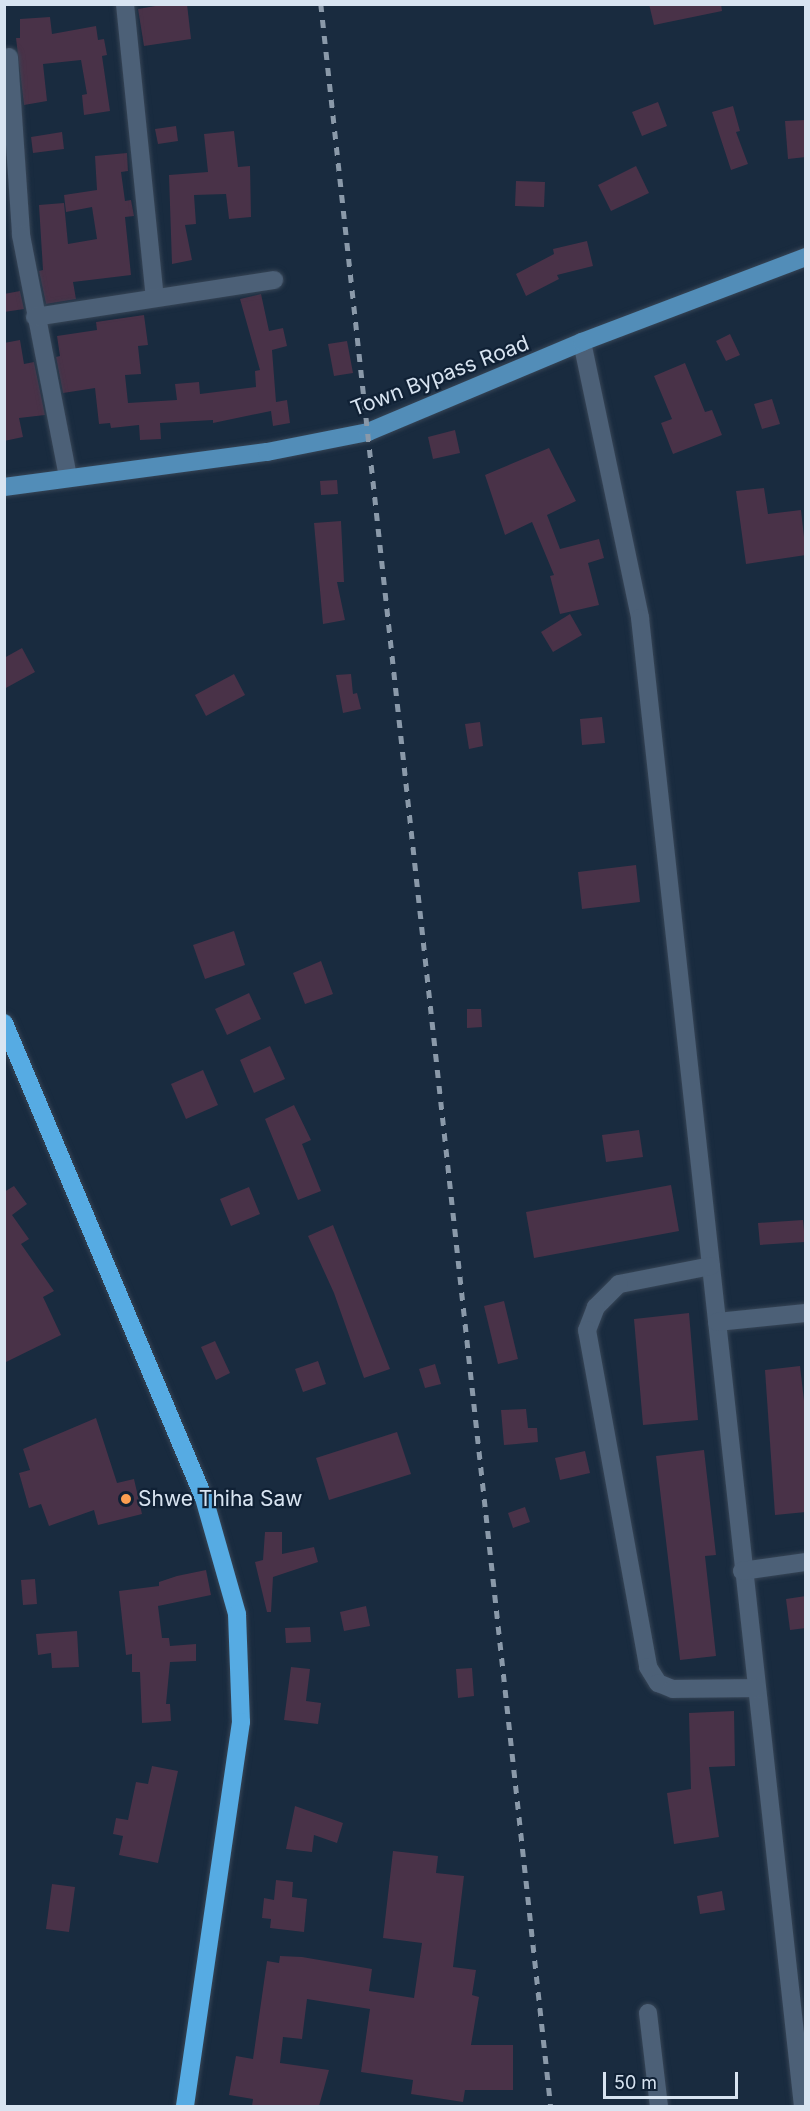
<!DOCTYPE html>
<html>
<head>
<meta charset="utf-8">
<style>
  body { margin:0 }
  #map { position:relative; width:810px; height:2111px; overflow:hidden; background:#192b3f; font-family:Inter,sans-serif }
  div>[style] { position:absolute }
  .building>* { inset:0; background:#493248 }
  .roads { filter:drop-shadow(0 0 2px #374556) drop-shadow(0 0 2px #374556) }
  .minor>* { height:18px; margin:-9px; padding:0 9px; transform-origin:9px; border-radius:9px; background:#4c6077 }
  .major>* { height:18px; margin:-9px; padding:0 9px; transform-origin:9px; border-radius:9px; background:#528db8 }
  .highway>* { height:18px; margin:-9px; padding:0 9px; transform-origin:9px; border-radius:9px; background:#56abe3 }
  .rail>* { height:4.5px; margin-top:-2.25px; transform-origin:0; background:repeating-linear-gradient(90deg,#8a99a9 0 8px,transparent 0 16px) }
  .dots>* { width:16px; height:16px; translate:-50% -50%; box-sizing:border-box; border:3px solid #102135; border-radius:50% }
  span { translate:-50% -50%; white-space:nowrap; text-align:center; line-height:1.15; -webkit-text-stroke:4.5px #102135; paint-order:stroke }
  .street-label { font-size:21px; color:#d8e4f1 }
  .poi-label { font-size:21px; color:#d8e4f1 }
  .left { translate:0 -50%; text-align:left }
  .frame { position:absolute; inset:0; border:6px solid #d8e4f1; pointer-events:none }
  .scale { position:absolute; left:603px; top:2072px; width:135px; height:27px; box-sizing:border-box; border:3px solid #d8e4f1; border-top:0; padding-left:8px; font-size:18px; line-height:21px; white-space:nowrap; color:#d8e4f1; -webkit-text-stroke:4px #102135; paint-order:stroke }
</style>
</head>
<body>
<div id="map">
  <div class="building">
    <i style="clip-path:polygon(167px 4px,187px 4px,191px 39px,144px 46px,138px 9px)"></i>
    <i style="clip-path:polygon(649px 4px,721px 4px,722px 11px,654px 25px)"></i>
    <i style="clip-path:polygon(50px 17px,52px 34px,96px 26px,98px 40px,104px 39px,107px 55px,102px 56px,110px 111px,84px 115px,82px 95px,87px 94px,81px 60px,43px 64px,47px 101px,24px 105px,16px 38px,20px 38px,20px 19px)"></i>
    <i style="clip-path:polygon(658px 102px,667px 126px,642px 136px,632px 112px)"></i>
    <i style="clip-path:polygon(733px 106px,740px 131px,736px 132px,748px 164px,731px 170px,712px 112px)"></i>
    <i style="clip-path:polygon(806px 120px,806px 157px,788px 159px,785px 121px)"></i>
    <i style="clip-path:polygon(176px 126px,178px 141px,158px 144px,155px 129px)"></i>
    <i style="clip-path:polygon(234px 131px,238px 167px,250px 166px,251px 217px,229px 219px,226px 194px,194px 195px,196px 224px,185px 225px,192px 260px,172px 264px,169px 175px,208px 172px,204px 134px)"></i>
    <i style="clip-path:polygon(62px 132px,64px 149px,33px 153px,31px 137px)"></i>
    <i style="clip-path:polygon(127px 153px,128px 171px,121px 172px,125px 201px,131px 200px,134px 216px,125px 217px,131px 275px,73px 282px,76px 299px,46px 304px,39px 271px,43px 270px,39px 205px,64px 203px,68px 244px,97px 239px,92px 207px,66px 212px,64px 195px,97px 190px,95px 156px)"></i>
    <i style="clip-path:polygon(636px 166px,649px 193px,611px 211px,598px 185px)"></i>
    <i style="clip-path:polygon(516px 181px,545px 182px,544px 207px,515px 206px)"></i>
    <i style="clip-path:polygon(587px 241px,593px 266px,557px 275px,559px 279px,526px 296px,516px 274px,554px 254px,553px 249px)"></i>
    <i style="clip-path:polygon(20px 291px,24px 309px,4px 312px,4px 294px)"></i>
    <i style="clip-path:polygon(261px 294px,269px 331px,283px 328px,287px 346px,272px 350px,276px 402px,287px 400px,290px 423px,273px 426px,271px 411px,213px 423px,213px 420px,160px 423px,161px 439px,140px 440px,139px 425px,111px 428px,110px 423px,99px 424px,95px 388px,63px 393px,56px 357px,60px 356px,57px 336px,97px 330px,96px 322px,144px 315px,148px 345px,138px 346px,141px 374px,125px 375px,128px 403px,177px 400px,175px 384px,199px 382px,200px 394px,256px 387px,255px 371px,260px 370px,240px 299px)"></i>
    <i style="clip-path:polygon(730px 334px,740px 355px,726px 361px,716px 341px)"></i>
    <i style="clip-path:polygon(20px 340px,24px 364px,34px 362px,45px 415px,19px 418px,23px 437px,4px 441px,4px 343px)"></i>
    <i style="clip-path:polygon(347px 341px,353px 373px,334px 376px,328px 344px)"></i>
    <i style="clip-path:polygon(685px 363px,705px 412px,712px 410px,722px 435px,673px 454px,661px 423px,672px 419px,654px 376px)"></i>
    <i style="clip-path:polygon(772px 399px,780px 424px,762px 429px,754px 404px)"></i>
    <i style="clip-path:polygon(455px 430px,460px 453px,433px 459px,428px 437px)"></i>
    <i style="clip-path:polygon(549px 448px,576px 501px,547px 515px,560px 549px,599px 539px,604px 558px,588px 563px,599px 605px,560px 614px,550px 576px,554px 575px,532px 522px,505px 535px,485px 475px)"></i>
    <i style="clip-path:polygon(337px 480px,338px 494px,321px 495px,320px 481px)"></i>
    <i style="clip-path:polygon(764px 488px,768px 514px,801px 510px,806px 555px,746px 564px,736px 491px)"></i>
    <i style="clip-path:polygon(341px 521px,344px 582px,337px 582px,345px 620px,323px 624px,314px 523px)"></i>
    <i style="clip-path:polygon(570px 614px,582px 635px,553px 652px,541px 632px)"></i>
    <i style="clip-path:polygon(22px 648px,35px 672px,4px 689px,4px 658px)"></i>
    <i style="clip-path:polygon(234px 674px,245px 695px,206px 716px,195px 695px)"></i>
    <i style="clip-path:polygon(351px 674px,353px 694px,357px 693px,361px 709px,343px 713px,336px 675px)"></i>
    <i style="clip-path:polygon(602px 717px,605px 743px,582px 745px,580px 719px)"></i>
    <i style="clip-path:polygon(480px 722px,483px 746px,469px 749px,465px 724px)"></i>
    <i style="clip-path:polygon(636px 865px,640px 902px,582px 909px,578px 872px)"></i>
    <i style="clip-path:polygon(234px 931px,245px 965px,205px 979px,193px 945px)"></i>
    <i style="clip-path:polygon(321px 961px,333px 994px,305px 1004px,293px 973px)"></i>
    <i style="clip-path:polygon(249px 993px,261px 1019px,227px 1035px,215px 1009px)"></i>
    <i style="clip-path:polygon(467px 1009px,481px 1009px,482px 1027px,467px 1028px)"></i>
    <i style="clip-path:polygon(270px 1046px,285px 1079px,254px 1093px,240px 1060px)"></i>
    <i style="clip-path:polygon(203px 1070px,218px 1105px,186px 1119px,171px 1084px)"></i>
    <i style="clip-path:polygon(294px 1105px,311px 1140px,302px 1144px,321px 1191px,298px 1200px,265px 1119px)"></i>
    <i style="clip-path:polygon(639px 1130px,643px 1157px,606px 1162px,602px 1135px)"></i>
    <i style="clip-path:polygon(671px 1185px,679px 1231px,534px 1258px,526px 1212px)"></i>
    <i style="clip-path:polygon(14px 1186px,27px 1204px,12px 1215px,29px 1239px,21px 1244px,54px 1291px,43px 1297px,61px 1335px,4px 1363px,4px 1192px)"></i>
    <i style="clip-path:polygon(249px 1187px,260px 1214px,231px 1226px,220px 1199px)"></i>
    <i style="clip-path:polygon(803px 1220px,805px 1242px,760px 1245px,758px 1223px)"></i>
    <i style="clip-path:polygon(333px 1225px,390px 1369px,364px 1378px,334px 1293px,308px 1236px)"></i>
    <i style="clip-path:polygon(504px 1301px,518px 1359px,498px 1364px,484px 1306px)"></i>
    <i style="clip-path:polygon(689px 1313px,698px 1420px,643px 1425px,634px 1319px)"></i>
    <i style="clip-path:polygon(215px 1341px,230px 1373px,216px 1380px,201px 1347px)"></i>
    <i style="clip-path:polygon(318px 1361px,326px 1384px,303px 1392px,295px 1369px)"></i>
    <i style="clip-path:polygon(435px 1364px,441px 1384px,425px 1388px,419px 1369px)"></i>
    <i style="clip-path:polygon(800px 1366px,806px 1418px,806px 1512px,775px 1515px,765px 1370px)"></i>
    <i style="clip-path:polygon(526px 1409px,528px 1428px,537px 1428px,538px 1442px,504px 1445px,501px 1410px)"></i>
    <i style="clip-path:polygon(96px 1418px,117px 1483px,134px 1479px,142px 1514px,98px 1525px,94px 1510px,49px 1526px,41px 1504px,29px 1508px,19px 1473px,30px 1470px,23px 1449px)"></i>
    <i style="clip-path:polygon(397px 1432px,411px 1474px,329px 1500px,316px 1458px)"></i>
    <i style="clip-path:polygon(704px 1450px,716px 1555px,705px 1556px,716px 1656px,680px 1660px,656px 1456px)"></i>
    <i style="clip-path:polygon(585px 1451px,590px 1473px,560px 1480px,555px 1458px)"></i>
    <i style="clip-path:polygon(525px 1507px,530px 1522px,513px 1528px,508px 1513px)"></i>
    <i style="clip-path:polygon(265px 1532px,282px 1532px,282px 1554px,314px 1547px,318px 1562px,273px 1577px,271px 1612px,267px 1612px,255px 1562px,263px 1560px)"></i>
    <i style="clip-path:polygon(206px 1570px,211px 1595px,158px 1606px,162px 1638px,169px 1638px,170px 1646px,196px 1644px,196px 1661px,170px 1662px,166px 1704px,170px 1704px,171px 1721px,142px 1723px,140px 1672px,132px 1672px,132px 1654px,126px 1655px,119px 1591px,159px 1586px,159px 1582px,177px 1576px)"></i>
    <i style="clip-path:polygon(35px 1579px,37px 1604px,23px 1605px,21px 1580px)"></i>
    <i style="clip-path:polygon(806px 1596px,806px 1628px,790px 1630px,786px 1599px)"></i>
    <i style="clip-path:polygon(366px 1606px,370px 1626px,344px 1631px,340px 1612px)"></i>
    <i style="clip-path:polygon(310px 1627px,311px 1642px,286px 1643px,285px 1628px)"></i>
    <i style="clip-path:polygon(77px 1631px,79px 1667px,52px 1668px,51px 1653px,38px 1655px,36px 1634px)"></i>
    <i style="clip-path:polygon(291px 1667px,310px 1669px,306px 1701px,321px 1703px,318px 1724px,284px 1720px)"></i>
    <i style="clip-path:polygon(472px 1668px,474px 1696px,458px 1698px,456px 1669px)"></i>
    <i style="clip-path:polygon(734px 1711px,735px 1766px,709px 1767px,719px 1837px,674px 1844px,667px 1793px,691px 1789px,689px 1713px)"></i>
    <i style="clip-path:polygon(152px 1766px,178px 1771px,158px 1863px,119px 1855px,123px 1836px,113px 1834px,116px 1818px,128px 1820px,136px 1782px,148px 1784px)"></i>
    <i style="clip-path:polygon(295px 1806px,343px 1823px,337px 1843px,314px 1835px,312px 1852px,286px 1849px)"></i>
    <i style="clip-path:polygon(393px 1851px,438px 1856px,436px 1873px,464px 1876px,453px 1967px,476px 1970px,472px 1995px,479px 1997px,471px 2045px,513px 2045px,513px 2090px,465px 2090px,463px 2102px,411px 2094px,413px 2080px,361px 2072px,370px 2009px,307px 1999px,302px 2039px,283px 2037px,280px 2063px,329px 2070px,319px 2106px,252px 2106px,253px 2099px,229px 2095px,236px 2056px,253px 2059px,267px 1961px,279px 1963px,280px 1956px,302px 1957px,372px 1969px,369px 1991px,414px 1998px,422px 1943px,383px 1938px)"></i>
    <i style="clip-path:polygon(276px 1880px,293px 1882px,292px 1897px,307px 1899px,304px 1932px,270px 1928px,271px 1919px,262px 1918px,264px 1898px,274px 1900px)"></i>
    <i style="clip-path:polygon(52px 1884px,75px 1887px,69px 1932px,46px 1929px)"></i>
    <i style="clip-path:polygon(722px 1891px,725px 1910px,700px 1914px,697px 1896px)"></i>
  </div>
  <div class="roads">
    <div class="minor">
      <i style="left:125px;top:4px;width:295px;rotate:84.2deg"></i>
      <i style="left:9px;top:57px;width:178px;rotate:86.1deg"></i>
      <i style="left:21px;top:235px;width:246px;rotate:79deg"></i>
      <i style="left:35px;top:317px;width:242px;rotate:-8.8deg"></i>
      <i style="left:582px;top:342px;width:282px;rotate:78.1deg"></i>
      <i style="left:640px;top:618px;width:1497px;rotate:83.75deg"></i>
      <i style="left:711px;top:1266px;width:94px;rotate:168.9deg"></i>
      <i style="left:619px;top:1284px;width:33px;rotate:135deg"></i>
      <i style="left:596px;top:1307px;width:25px;rotate:111deg"></i>
      <i style="left:587px;top:1330px;width:342px;rotate:79.7deg"></i>
      <i style="left:648px;top:1667px;width:19px;rotate:58deg"></i>
      <i style="left:658px;top:1683px;width:16px;rotate:22deg"></i>
      <i style="left:673px;top:1689px;width:83px;rotate:-0.7deg"></i>
      <i style="left:717px;top:1322px;width:89px;rotate:-5.8deg"></i>
      <i style="left:742px;top:1571px;width:65px;rotate:-8deg"></i>
      <i style="left:648px;top:2013px;width:94px;rotate:83.3deg"></i>
    </div>
    <div class="major">
      <i style="left:4px;top:487px;width:265px;rotate:-7.6deg"></i>
      <i style="left:267px;top:452px;width:103px;rotate:-11.2deg"></i>
      <i style="left:368px;top:432px;width:232px;rotate:-22.8deg"></i>
      <i style="left:582px;top:342px;width:240px;rotate:-20.8deg"></i>
    </div>
    <div class="highway">
      <i style="left:4px;top:1023px;width:515px;rotate:67.17deg"></i>
      <i style="left:204px;top:1498px;width:121px;rotate:74.1deg"></i>
      <i style="left:237px;top:1614px;width:108px;rotate:87.9deg"></i>
      <i style="left:241px;top:1722px;width:388px;rotate:98.3deg"></i>
    </div>
  </div>
  <div class="rail">
    <i style="left:321px;top:4px;width:2115px;rotate:83.76deg"></i>
  </div>
  <div class="dots">
    <i style="left:126px;top:1499px;background:#fb9e51"></i>
  </div>
  <div class="street-label">
    <span style="left:440px;top:376px;rotate:-21deg">Town Bypass Road</span>
  </div>
  <div class="poi-label">
    <span class="left" style="left:138px;top:1499px">Shwe Thiha Saw</span>
  </div>
  <div class="frame"></div>
  <div class="scale">50 m</div>
</div>
</body>
</html>
